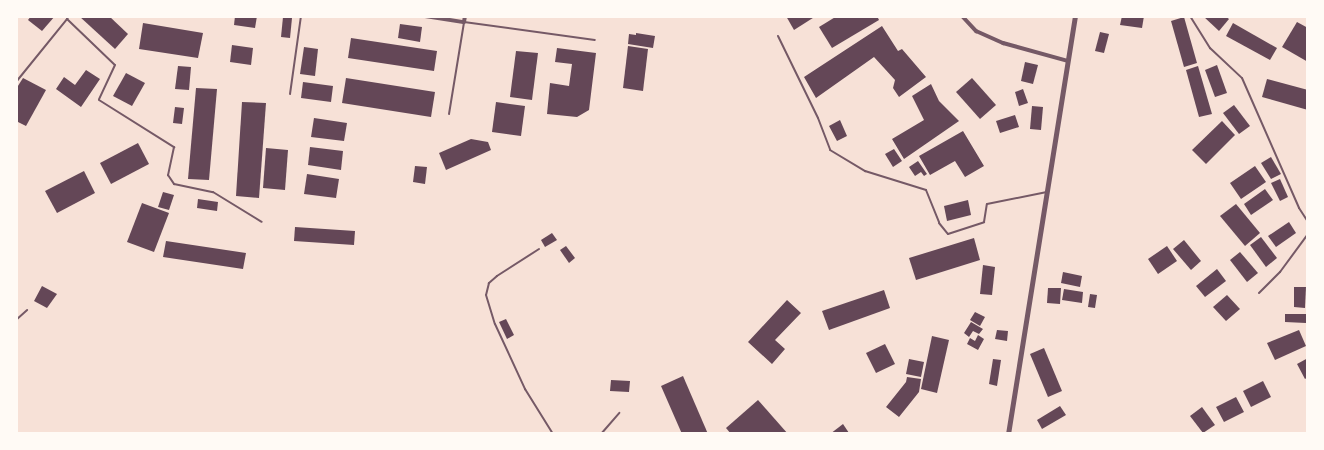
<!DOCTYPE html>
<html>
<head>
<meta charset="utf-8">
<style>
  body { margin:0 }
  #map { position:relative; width:1324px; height:450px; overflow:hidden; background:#f7e1d7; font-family:"Alegreya Sans",sans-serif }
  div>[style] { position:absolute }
  .building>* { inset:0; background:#644757 }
  .service>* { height:2px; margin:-1px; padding:0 1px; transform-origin:1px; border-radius:1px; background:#755966 }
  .minor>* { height:4px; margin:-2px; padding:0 2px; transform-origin:2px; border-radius:2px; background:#755966 }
  .tertiary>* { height:5px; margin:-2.5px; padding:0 2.5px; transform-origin:2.5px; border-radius:2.5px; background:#755966 }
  span { translate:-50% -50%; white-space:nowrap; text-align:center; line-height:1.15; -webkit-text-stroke:6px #fffaf5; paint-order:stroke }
  .frame { position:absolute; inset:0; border:18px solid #fffaf5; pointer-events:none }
</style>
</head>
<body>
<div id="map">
  <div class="building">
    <i style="clip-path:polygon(31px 16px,55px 16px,42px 31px,28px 20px)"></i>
    <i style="clip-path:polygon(79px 16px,109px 16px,128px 34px,115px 49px)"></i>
    <i style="clip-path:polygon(235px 16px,257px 16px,255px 28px,234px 25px)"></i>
    <i style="clip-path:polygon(786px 16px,816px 16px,794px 30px)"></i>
    <i style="clip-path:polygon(837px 16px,877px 16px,879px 20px,832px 48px,819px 27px)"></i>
    <i style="clip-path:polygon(1122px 16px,1144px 16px,1142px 28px,1120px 25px)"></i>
    <i style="clip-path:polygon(1203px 16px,1225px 16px,1229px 19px,1219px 31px)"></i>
    <i style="clip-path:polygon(283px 17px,292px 18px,290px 38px,281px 37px)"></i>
    <i style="clip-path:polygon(1184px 17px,1197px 63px,1184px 67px,1171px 21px)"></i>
    <i style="clip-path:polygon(1297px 22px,1308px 28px,1308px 62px,1282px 47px)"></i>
    <i style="clip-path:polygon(143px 23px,203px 33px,198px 58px,139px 49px)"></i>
    <i style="clip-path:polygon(1233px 23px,1277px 48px,1270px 60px,1226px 36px)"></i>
    <i style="clip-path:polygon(400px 24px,422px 27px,420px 42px,398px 38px)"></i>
    <i style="clip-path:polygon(882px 26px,898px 51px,902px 49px,926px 77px,899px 97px,893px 88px,895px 80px,874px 57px,816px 98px,804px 77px)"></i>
    <i style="clip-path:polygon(1100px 32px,1109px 34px,1104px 53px,1095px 51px)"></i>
    <i style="clip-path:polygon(636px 33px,655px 36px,653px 48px,628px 44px,629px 34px,636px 35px)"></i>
    <i style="clip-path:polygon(351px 38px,437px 51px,434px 71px,348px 58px)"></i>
    <i style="clip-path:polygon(232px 45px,253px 48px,251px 65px,230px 62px)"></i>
    <i style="clip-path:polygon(628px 46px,648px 49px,643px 91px,623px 88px)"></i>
    <i style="clip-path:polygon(304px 47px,318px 49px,315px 76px,300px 74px)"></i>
    <i style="clip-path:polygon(557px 48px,596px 53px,589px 110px,577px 117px,547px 114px,550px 83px,569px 86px,572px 64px,555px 62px)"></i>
    <i style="clip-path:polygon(516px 51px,538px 53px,532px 100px,510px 97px)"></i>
    <i style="clip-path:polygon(1025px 62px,1038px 65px,1033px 84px,1021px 81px)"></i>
    <i style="clip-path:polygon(1217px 65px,1227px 93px,1215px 97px,1205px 70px)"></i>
    <i style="clip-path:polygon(178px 66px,191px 67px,189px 90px,175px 89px)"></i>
    <i style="clip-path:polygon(1198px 66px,1212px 114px,1199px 117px,1186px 70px)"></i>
    <i style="clip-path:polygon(86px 70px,100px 79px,81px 107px,56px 89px,64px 77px,75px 85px)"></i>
    <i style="clip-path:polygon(126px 73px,145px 83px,132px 106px,113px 96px)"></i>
    <i style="clip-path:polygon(23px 78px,46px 90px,26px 126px,16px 121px,16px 89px)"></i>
    <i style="clip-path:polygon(346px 78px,435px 92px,431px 117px,342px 103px)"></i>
    <i style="clip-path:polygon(972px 78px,996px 105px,980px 119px,956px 92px)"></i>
    <i style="clip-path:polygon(1267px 79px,1308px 90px,1308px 110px,1262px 97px)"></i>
    <i style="clip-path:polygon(303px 82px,333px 86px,331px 102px,301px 98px)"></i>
    <i style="clip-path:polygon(931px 84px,939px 101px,959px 121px,904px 159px,892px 139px,924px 120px,912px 96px)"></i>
    <i style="clip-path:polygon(196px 88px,217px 89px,209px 180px,188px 179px)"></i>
    <i style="clip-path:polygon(1023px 89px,1028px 103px,1019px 106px,1015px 92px)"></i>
    <i style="clip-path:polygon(242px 102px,266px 103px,259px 198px,236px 196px)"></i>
    <i style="clip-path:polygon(496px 102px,525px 106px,521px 136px,492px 132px)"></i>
    <i style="clip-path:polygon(1234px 105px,1250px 126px,1239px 134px,1223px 113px)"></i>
    <i style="clip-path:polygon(1032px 106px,1043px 107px,1041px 130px,1030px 129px)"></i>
    <i style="clip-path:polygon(175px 107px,184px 108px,182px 124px,173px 123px)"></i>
    <i style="clip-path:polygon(1015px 115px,1019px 127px,1000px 133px,996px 121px)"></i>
    <i style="clip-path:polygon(314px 118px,347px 123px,344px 141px,311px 137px)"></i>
    <i style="clip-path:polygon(840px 120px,847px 136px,837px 141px,829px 126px)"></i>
    <i style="clip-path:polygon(1222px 121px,1235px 135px,1206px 164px,1192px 150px)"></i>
    <i style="clip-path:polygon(963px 131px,984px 166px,965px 177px,955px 161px,930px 175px,919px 156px)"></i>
    <i style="clip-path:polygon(471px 139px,488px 142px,491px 150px,446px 170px,439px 153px)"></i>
    <i style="clip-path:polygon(138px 143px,149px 164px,111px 184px,100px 163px)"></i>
    <i style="clip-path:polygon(310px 147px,343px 151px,341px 170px,308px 165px)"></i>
    <i style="clip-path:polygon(266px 148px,288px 150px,285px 190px,263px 188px)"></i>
    <i style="clip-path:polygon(894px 149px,902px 161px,893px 167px,885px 154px)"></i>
    <i style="clip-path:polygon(1271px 157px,1281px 174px,1271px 179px,1261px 163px)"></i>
    <i style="clip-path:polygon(918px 161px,927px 174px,924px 176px,921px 172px,915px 176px,909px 167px)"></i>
    <i style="clip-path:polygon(415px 166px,427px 167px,425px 184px,413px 182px)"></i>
    <i style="clip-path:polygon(1255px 166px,1266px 182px,1241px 199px,1230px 183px)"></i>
    <i style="clip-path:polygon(84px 171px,95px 193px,57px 213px,45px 191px)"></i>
    <i style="clip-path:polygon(307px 174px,339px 179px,336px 198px,304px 194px)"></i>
    <i style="clip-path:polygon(1280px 179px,1288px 197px,1280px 201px,1271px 183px)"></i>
    <i style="clip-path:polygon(1265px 189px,1273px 200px,1251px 215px,1244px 204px)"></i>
    <i style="clip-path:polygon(163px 192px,174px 195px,169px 210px,158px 207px)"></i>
    <i style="clip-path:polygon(198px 199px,218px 202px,217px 211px,197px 208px)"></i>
    <i style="clip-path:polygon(968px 200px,971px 215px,947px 221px,944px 206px)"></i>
    <i style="clip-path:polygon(142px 203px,169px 213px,154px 252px,127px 242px)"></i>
    <i style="clip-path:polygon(1236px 204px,1260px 233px,1245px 246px,1220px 216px)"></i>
    <i style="clip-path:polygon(1289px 222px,1296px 233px,1276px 247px,1268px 236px)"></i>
    <i style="clip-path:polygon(295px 227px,355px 231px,354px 245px,294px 241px)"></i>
    <i style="clip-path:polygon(552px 233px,557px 240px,545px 247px,541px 240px)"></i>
    <i style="clip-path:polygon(1261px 237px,1277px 258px,1266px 267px,1250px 245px)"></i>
    <i style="clip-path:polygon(974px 238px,980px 260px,916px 280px,909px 258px)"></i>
    <i style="clip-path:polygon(1184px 240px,1201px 261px,1191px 270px,1173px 249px)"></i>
    <i style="clip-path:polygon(166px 241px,246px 253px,243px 269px,163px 257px)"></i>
    <i style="clip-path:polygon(566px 246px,575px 258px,569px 263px,560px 250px)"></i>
    <i style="clip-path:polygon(1167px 246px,1177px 261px,1158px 274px,1148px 259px)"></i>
    <i style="clip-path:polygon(1240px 252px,1258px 273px,1247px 282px,1230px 260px)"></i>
    <i style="clip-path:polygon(983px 265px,995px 267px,992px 295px,980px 294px)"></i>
    <i style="clip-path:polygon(1217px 269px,1226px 281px,1205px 297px,1196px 286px)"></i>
    <i style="clip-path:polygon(1063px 272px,1082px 276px,1080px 287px,1061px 283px)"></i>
    <i style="clip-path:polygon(42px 286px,57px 294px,47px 308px,34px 301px)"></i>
    <i style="clip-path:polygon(1294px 287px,1306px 287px,1305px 308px,1294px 307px)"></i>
    <i style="clip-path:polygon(1048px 288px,1061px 288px,1060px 304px,1047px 303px)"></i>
    <i style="clip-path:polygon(1064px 289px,1083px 292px,1082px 303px,1062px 300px)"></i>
    <i style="clip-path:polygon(884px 290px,890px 308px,829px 330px,822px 311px)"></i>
    <i style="clip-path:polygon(1090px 294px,1097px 295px,1095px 308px,1088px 307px)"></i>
    <i style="clip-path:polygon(1227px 295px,1240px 309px,1226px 321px,1213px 307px)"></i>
    <i style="clip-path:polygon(787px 300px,801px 313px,775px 340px,785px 349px,772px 364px,748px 342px)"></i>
    <i style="clip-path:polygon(975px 312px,985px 317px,980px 326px,970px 320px)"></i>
    <i style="clip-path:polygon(1285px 314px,1306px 314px,1306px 323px,1285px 322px)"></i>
    <i style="clip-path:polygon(506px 319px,514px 335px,507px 339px,499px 322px)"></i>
    <i style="clip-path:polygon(971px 322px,983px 329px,979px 334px,973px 331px,969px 337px,964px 333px)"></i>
    <i style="clip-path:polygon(997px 330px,1008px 331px,1007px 341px,995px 339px)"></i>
    <i style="clip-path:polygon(1299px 330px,1306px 346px,1275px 360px,1267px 343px)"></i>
    <i style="clip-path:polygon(978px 335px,984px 339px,978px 350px,967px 344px,970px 338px,975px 341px)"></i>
    <i style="clip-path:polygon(932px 336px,949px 340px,937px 393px,921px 389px)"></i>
    <i style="clip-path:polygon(885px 344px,895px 364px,876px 373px,866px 353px)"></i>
    <i style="clip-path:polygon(1044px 348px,1062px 391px,1048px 397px,1030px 354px)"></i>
    <i style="clip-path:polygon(1308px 358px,1308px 377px,1305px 379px,1297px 364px)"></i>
    <i style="clip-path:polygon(909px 359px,924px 362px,921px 377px,906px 374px)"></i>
    <i style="clip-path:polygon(993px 359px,1001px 360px,997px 386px,989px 384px)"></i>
    <i style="clip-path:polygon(683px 376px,708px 434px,682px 434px,661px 386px)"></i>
    <i style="clip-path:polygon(907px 377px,921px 379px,919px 392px,899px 417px,886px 407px,906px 382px)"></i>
    <i style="clip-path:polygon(611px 380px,630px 381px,629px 392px,610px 391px)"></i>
    <i style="clip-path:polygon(1263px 381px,1271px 397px,1251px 407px,1243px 391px)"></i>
    <i style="clip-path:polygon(1236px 397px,1244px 412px,1224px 422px,1216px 407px)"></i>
    <i style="clip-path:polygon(758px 400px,788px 434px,731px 434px,726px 428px)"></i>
    <i style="clip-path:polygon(1060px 406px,1066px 415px,1042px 429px,1037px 420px)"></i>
    <i style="clip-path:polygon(1202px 407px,1215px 425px,1203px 433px,1190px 416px)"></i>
    <i style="clip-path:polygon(843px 424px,849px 433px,830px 434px)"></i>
  </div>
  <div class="service">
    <i style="left:69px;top:16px;width:4px;rotate:124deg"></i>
    <i style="left:67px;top:19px;width:66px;rotate:43.8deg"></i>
    <i style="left:115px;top:65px;width:38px;rotate:115deg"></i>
    <i style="left:99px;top:100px;width:89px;rotate:32.1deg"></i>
    <i style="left:174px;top:147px;width:29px;rotate:102deg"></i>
    <i style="left:168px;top:175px;width:11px;rotate:56deg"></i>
    <i style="left:174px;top:184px;width:40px;rotate:12deg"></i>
    <i style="left:213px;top:192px;width:57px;rotate:31.5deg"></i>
    <i style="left:1190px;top:16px;width:38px;rotate:58deg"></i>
    <i style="left:1210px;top:48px;width:44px;rotate:43.2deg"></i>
    <i style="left:1242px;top:78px;width:142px;rotate:66.3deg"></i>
    <i style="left:1299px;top:208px;width:17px;rotate:57deg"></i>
    <i style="left:778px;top:36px;width:91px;rotate:64deg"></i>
    <i style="left:818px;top:118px;width:34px;rotate:69deg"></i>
    <i style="left:830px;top:150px;width:41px;rotate:31deg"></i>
    <i style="left:865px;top:171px;width:64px;rotate:17.3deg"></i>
    <i style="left:926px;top:190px;width:35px;rotate:68deg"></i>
    <i style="left:939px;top:223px;width:14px;rotate:51deg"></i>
    <i style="left:948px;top:234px;width:38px;rotate:-18deg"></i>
    <i style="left:984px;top:222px;width:18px;rotate:-81deg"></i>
    <i style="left:987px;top:204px;width:61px;rotate:-11.3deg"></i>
    <i style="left:16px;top:82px;width:81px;rotate:-51deg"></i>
    <i style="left:290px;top:94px;width:79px;rotate:-82deg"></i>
    <i style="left:449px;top:114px;width:93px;rotate:-80.7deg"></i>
    <i style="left:464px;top:22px;width:132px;rotate:7.8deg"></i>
    <i style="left:539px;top:249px;width:50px;rotate:147.3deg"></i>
    <i style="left:497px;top:276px;width:11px;rotate:139deg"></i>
    <i style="left:489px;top:283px;width:12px;rotate:104deg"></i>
    <i style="left:486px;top:295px;width:30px;rotate:73deg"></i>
    <i style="left:495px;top:324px;width:72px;rotate:65.2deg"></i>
    <i style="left:525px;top:389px;width:53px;rotate:58.1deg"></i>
    <i style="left:1259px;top:293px;width:30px;rotate:-45deg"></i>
    <i style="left:1280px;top:272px;width:47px;rotate:-53.6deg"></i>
    <i style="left:16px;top:320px;width:15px;rotate:-42deg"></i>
    <i style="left:601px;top:434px;width:28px;rotate:-49deg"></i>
  </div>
  <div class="minor">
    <i style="left:425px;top:16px;width:39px;rotate:9deg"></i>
    <i style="left:464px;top:22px;width:6px;rotate:-81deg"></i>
    <i style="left:962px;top:16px;width:21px;rotate:47deg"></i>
    <i style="left:976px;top:31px;width:30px;rotate:24deg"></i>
    <i style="left:1003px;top:43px;width:67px;rotate:15.5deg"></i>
  </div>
  <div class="tertiary">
    <i style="left:1008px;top:434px;width:423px;rotate:-80.9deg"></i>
  </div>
  <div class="frame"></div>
</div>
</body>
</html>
